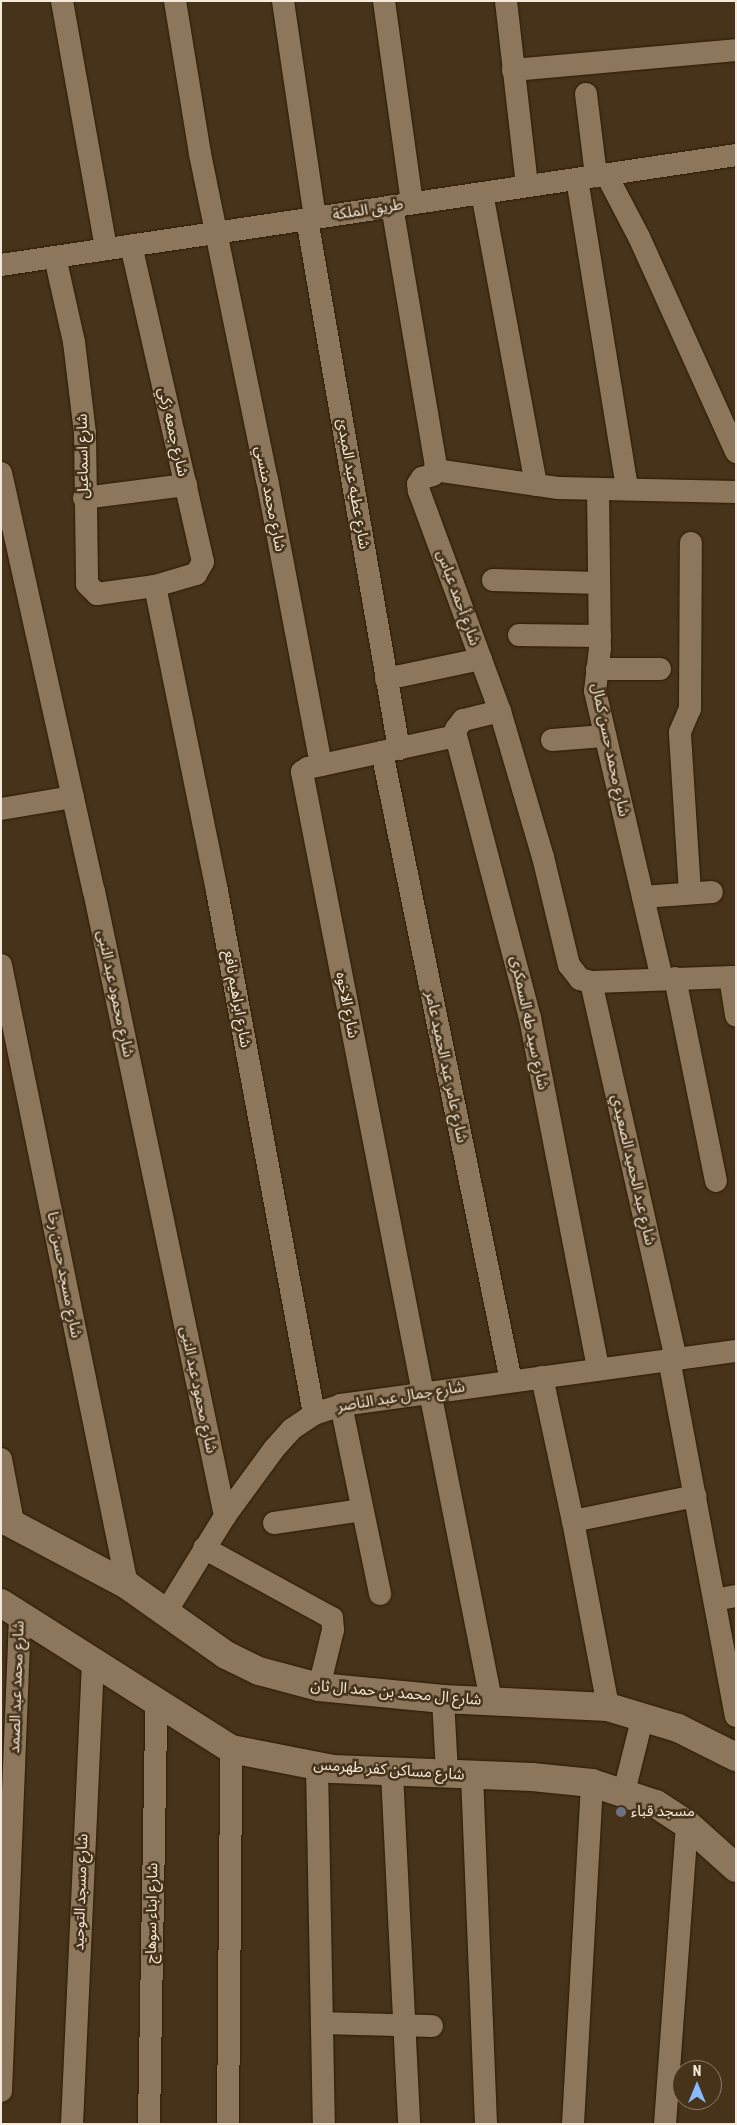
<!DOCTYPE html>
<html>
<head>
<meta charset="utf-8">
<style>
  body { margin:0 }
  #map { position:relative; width:737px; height:2125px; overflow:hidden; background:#46331a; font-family:"Roboto Condensed","Noto Sans Arabic",sans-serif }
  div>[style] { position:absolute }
  .roads { filter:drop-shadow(0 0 1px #2c1a02) drop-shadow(0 0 1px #2c1a02) }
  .minor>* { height:22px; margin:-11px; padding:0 11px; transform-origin:11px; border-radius:11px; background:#8d775c }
  .tertiary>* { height:28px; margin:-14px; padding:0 14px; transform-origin:14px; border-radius:14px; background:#8d775c }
  .dots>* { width:14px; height:14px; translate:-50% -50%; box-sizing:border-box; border:2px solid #46331a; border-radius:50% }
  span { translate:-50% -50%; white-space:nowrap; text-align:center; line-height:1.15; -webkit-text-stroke:5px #46331a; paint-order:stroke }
  .street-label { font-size:15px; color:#f5e9da }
  .poi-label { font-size:15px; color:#f5e9da }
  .left { translate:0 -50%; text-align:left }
  .frame { position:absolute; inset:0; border:2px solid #f5e9da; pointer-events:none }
  .north { position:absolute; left:672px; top:2060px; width:50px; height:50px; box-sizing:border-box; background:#46331a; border:1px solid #8c7c67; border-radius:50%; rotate:0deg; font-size:14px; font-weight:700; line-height:20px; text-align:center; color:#f5e9da }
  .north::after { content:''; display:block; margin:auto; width:18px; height:22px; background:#89bafc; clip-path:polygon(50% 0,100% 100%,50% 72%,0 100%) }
</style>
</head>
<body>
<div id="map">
  <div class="roads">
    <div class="minor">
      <i style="left:62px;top:1px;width:252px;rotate:79.9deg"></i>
      <i style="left:175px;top:1px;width:155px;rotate:80.7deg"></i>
      <i style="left:200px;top:154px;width:332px;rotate:78.4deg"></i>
      <i style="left:267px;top:479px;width:291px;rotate:79.3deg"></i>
      <i style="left:283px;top:1px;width:219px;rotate:81.6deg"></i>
      <i style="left:384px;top:1px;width:204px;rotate:82.1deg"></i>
      <i style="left:506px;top:1px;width:186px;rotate:83.5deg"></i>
      <i style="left:513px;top:70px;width:224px;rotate:-5.1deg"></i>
      <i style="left:586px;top:94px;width:83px;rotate:83deg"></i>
      <i style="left:606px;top:174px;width:71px;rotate:62.4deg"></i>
      <i style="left:639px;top:237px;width:236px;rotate:65.7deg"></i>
      <i style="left:577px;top:179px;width:314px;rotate:80.8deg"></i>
      <i style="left:482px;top:193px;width:297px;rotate:79.5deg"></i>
      <i style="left:392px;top:206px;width:263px;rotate:80.4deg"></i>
      <i style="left:436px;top:465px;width:10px;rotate:107deg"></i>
      <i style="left:433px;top:475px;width:11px;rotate:165deg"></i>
      <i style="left:422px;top:478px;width:7px;rotate:124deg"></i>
      <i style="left:418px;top:484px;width:7px;rotate:82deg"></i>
      <i style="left:419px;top:491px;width:234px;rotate:69.8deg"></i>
      <i style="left:500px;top:711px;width:152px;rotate:73.6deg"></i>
      <i style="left:543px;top:857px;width:111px;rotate:76.5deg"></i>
      <i style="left:569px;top:965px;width:18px;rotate:52deg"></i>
      <i style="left:580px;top:979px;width:11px;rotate:15deg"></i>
      <i style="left:591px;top:982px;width:145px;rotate:-2deg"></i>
      <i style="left:307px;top:219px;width:538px;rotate:80.15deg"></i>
      <i style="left:55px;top:257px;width:87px;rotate:77.4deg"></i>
      <i style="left:74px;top:342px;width:92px;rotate:83.1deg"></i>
      <i style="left:85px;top:433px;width:151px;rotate:89.2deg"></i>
      <i style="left:87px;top:584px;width:14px;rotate:45deg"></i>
      <i style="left:97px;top:594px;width:59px;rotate:-7.9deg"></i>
      <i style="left:155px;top:586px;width:43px;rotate:-16.3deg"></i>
      <i style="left:196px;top:574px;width:14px;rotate:-60deg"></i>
      <i style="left:203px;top:562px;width:324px;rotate:-102.8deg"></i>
      <i style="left:1px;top:265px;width:743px;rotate:-8.51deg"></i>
      <i style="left:435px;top:470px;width:125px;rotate:8.3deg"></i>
      <i style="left:559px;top:488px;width:177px;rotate:1.3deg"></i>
      <i style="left:1px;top:473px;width:428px;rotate:77.5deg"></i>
      <i style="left:94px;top:891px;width:639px;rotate:78.16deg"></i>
      <i style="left:598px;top:489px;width:159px;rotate:89.3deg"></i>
      <i style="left:600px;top:648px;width:43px;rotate:96.6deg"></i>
      <i style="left:595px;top:691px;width:295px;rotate:76.9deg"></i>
      <i style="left:84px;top:498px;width:103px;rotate:-7.3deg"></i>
      <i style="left:493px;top:580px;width:106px;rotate:1.6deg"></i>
      <i style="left:155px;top:586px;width:311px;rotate:78.5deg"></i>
      <i style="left:217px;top:891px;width:532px;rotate:79.49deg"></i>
      <i style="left:519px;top:635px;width:81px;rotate:0.7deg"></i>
      <i style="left:597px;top:669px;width:63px"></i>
      <i style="left:386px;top:679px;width:97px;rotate:-11.9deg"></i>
      <i style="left:500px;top:711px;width:38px;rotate:166deg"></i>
      <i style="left:463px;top:720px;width:11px;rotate:128deg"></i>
      <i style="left:456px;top:729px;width:7px;rotate:90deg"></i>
      <i style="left:456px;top:736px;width:292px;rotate:75.3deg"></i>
      <i style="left:530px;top:1018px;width:358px;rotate:79deg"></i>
      <i style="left:552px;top:740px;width:52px;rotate:-4.4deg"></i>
      <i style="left:382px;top:752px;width:642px;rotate:78.41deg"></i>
      <i style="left:1px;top:809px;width:73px;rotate:-9.5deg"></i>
      <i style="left:690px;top:893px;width:161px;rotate:-93.6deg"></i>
      <i style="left:680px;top:732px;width:25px;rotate:-67deg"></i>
      <i style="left:690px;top:709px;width:166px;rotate:-89.7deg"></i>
      <i style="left:643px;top:897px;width:69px;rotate:-4.1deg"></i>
      <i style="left:1px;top:965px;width:633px;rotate:78.51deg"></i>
      <i style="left:730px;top:977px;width:39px;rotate:81deg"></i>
      <i style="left:675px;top:978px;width:207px;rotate:78.6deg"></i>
      <i style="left:591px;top:982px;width:385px;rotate:77.3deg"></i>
      <i style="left:669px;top:1359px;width:363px;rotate:79.4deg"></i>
      <i style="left:542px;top:1377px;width:147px;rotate:77.9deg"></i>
      <i style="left:573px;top:1521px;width:189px;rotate:79.3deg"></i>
      <i style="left:430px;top:1392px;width:315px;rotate:78.8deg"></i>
      <i style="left:423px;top:1393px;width:633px;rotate:-101.03deg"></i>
      <i style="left:302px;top:772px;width:7px;rotate:-34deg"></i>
      <i style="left:308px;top:768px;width:151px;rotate:-12.2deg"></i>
      <i style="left:341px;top:1405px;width:193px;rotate:78.3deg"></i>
      <i style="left:1px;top:1459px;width:64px;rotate:79.2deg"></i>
      <i style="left:573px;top:1521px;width:125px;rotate:-11.6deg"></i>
      <i style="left:274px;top:1523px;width:89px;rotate:-8.4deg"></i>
      <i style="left:204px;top:1548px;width:146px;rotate:28.7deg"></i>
      <i style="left:332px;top:1618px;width:12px;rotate:85deg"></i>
      <i style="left:333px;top:1630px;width:59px;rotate:103.8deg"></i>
      <i style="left:715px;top:1600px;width:21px;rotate:-11deg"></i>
      <i style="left:166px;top:1612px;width:113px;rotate:-58.4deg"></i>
      <i style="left:225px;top:1516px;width:83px;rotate:-53.8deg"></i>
      <i style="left:274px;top:1449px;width:27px;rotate:-48deg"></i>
      <i style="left:292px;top:1429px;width:27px;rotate:-34deg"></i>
      <i style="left:314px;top:1414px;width:28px;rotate:-18deg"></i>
      <i style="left:341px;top:1405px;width:399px;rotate:-7.8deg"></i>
      <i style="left:443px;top:1699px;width:75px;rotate:86.9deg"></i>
      <i style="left:317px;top:1767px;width:357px;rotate:88.9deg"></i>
      <i style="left:392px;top:1773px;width:351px;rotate:87.2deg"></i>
      <i style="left:472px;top:1775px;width:349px;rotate:87.7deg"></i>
      <i style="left:624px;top:1792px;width:78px;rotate:-76deg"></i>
      <i style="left:322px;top:2023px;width:110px;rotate:1.6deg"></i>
      <i style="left:1px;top:2091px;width:478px;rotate:-87.7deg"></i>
      <i style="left:72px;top:2124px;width:464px;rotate:-87.4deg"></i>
      <i style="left:149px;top:2124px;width:422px;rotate:-89deg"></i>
      <i style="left:228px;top:2124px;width:375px;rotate:-89.5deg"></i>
      <i style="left:573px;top:2124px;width:342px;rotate:-86.8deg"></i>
      <i style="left:665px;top:2124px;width:301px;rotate:-85.8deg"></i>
    </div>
    <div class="tertiary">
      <i style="left:1px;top:1518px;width:143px;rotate:28deg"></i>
      <i style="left:127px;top:1585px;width:121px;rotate:35.3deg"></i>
      <i style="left:226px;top:1655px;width:37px;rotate:26deg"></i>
      <i style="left:259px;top:1671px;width:62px;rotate:14.9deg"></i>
      <i style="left:319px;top:1687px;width:125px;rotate:5.5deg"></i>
      <i style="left:443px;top:1699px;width:165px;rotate:2.8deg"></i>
      <i style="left:608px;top:1707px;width:73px;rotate:16.7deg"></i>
      <i style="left:678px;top:1728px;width:65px;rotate:26.6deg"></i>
      <i style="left:1px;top:1603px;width:272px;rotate:32.4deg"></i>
      <i style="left:231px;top:1749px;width:104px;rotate:11.1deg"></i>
      <i style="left:333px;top:1769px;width:199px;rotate:2.3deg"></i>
      <i style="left:532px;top:1777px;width:60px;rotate:5.7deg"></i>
      <i style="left:592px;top:1783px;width:67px;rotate:18.2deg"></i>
      <i style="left:656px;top:1804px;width:37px;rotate:33deg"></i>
      <i style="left:687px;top:1824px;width:66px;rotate:41.9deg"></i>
    </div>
  </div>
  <div class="dots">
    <i style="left:621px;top:1812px;background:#6b7280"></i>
  </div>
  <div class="street-label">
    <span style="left:368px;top:210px;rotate:-9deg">طريق الملكة</span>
    <span style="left:173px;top:432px;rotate:77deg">شارع جمعه زكي</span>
    <span style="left:83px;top:456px;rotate:-91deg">شارع اسماعيل</span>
    <span style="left:353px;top:484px;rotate:80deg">شارع عطيه عبد المبدئ</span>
    <span style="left:270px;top:499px;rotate:79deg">شارع محمد منسي</span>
    <span style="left:458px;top:598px;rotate:70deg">شارع أحمد عباس</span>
    <span style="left:610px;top:750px;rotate:78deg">شارع محمد حسن كمال</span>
    <span style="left:115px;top:994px;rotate:78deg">شارع محمود عبد النبى</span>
    <span style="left:237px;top:999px;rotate:80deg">شارع ابراهيم نافع</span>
    <span style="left:347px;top:1005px;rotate:79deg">شارع الاخوه</span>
    <span style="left:529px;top:1023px;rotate:78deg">شارع سيد طه السمكرى</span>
    <span style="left:446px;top:1067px;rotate:78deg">شارع عامر عبد الحميد عامر</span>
    <span style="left:633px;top:1170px;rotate:77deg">شارع عبد الحميد الصعيدي</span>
    <span style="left:64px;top:1275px;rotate:79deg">شارع مسجد حسن رخا</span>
    <span style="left:198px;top:1390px;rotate:78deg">شارع محمود عبد النبى</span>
    <span style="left:401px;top:1397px;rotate:-9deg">شارع جمال عبد الناصر</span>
    <span style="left:17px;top:1687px;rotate:-88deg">شارع محمد عبد الصمد</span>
    <span style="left:396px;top:1693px;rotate:5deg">شارع ال محمد بن حمد ال ثان</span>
    <span style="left:389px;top:1770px;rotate:4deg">شارع مساكن كفر طهرمس</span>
    <span style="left:81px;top:1892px;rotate:-88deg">شارع مسجد التوحيد</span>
    <span style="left:152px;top:1913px;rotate:-89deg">شارع ابناء سوهاج</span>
  </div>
  <div class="poi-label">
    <span class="left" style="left:631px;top:1812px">مسجد قباء</span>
  </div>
  <div class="frame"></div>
  <div class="north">N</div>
</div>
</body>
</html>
